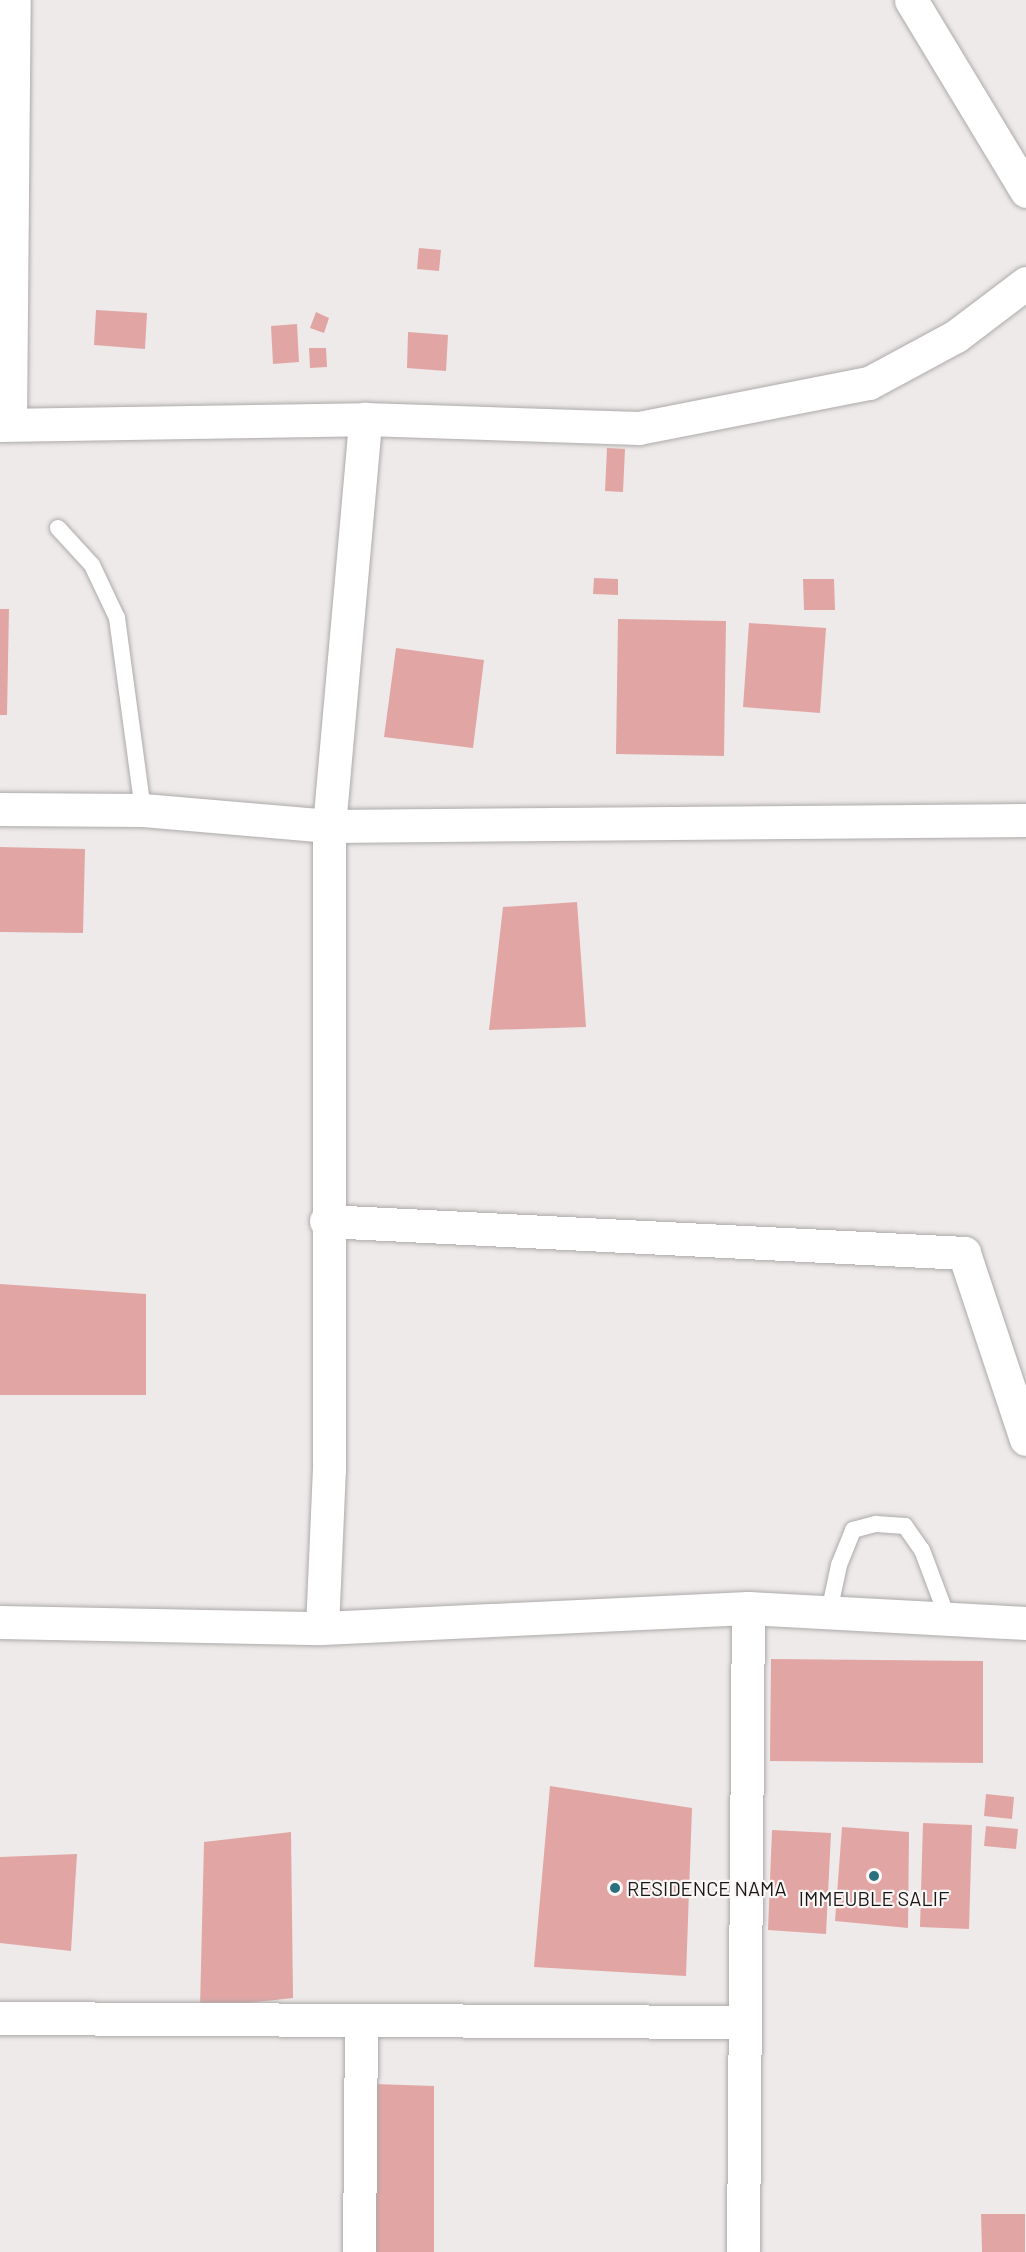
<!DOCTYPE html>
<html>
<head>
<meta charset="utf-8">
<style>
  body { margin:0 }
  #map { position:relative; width:1026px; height:2252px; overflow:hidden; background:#eeeaea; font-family:Barlow,sans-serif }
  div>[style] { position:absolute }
  .building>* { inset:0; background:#e1a6a4 }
  .roads { filter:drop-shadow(0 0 2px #adaaa9) drop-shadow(0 0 2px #adaaa9) }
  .service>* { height:16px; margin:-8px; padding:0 8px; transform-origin:8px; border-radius:8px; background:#fff }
  .minor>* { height:33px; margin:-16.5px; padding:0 16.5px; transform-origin:16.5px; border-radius:16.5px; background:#fff }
  .dots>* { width:16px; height:16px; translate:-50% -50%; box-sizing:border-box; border:3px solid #fbf7f7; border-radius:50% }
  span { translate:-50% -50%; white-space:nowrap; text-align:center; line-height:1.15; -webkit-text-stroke:4.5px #fbf7f7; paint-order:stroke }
  .poi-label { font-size:20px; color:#181716 }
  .left { translate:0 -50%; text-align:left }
</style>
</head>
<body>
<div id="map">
  <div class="building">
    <i style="clip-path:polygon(419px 248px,441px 250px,439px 271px,417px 269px)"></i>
    <i style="clip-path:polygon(96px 310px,147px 313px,145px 349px,94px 345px)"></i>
    <i style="clip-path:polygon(316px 312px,329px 318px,324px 333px,310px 328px)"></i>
    <i style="clip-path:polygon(297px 324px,299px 362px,273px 364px,271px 326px)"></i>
    <i style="clip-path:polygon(408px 332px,448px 335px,446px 371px,407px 368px)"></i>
    <i style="clip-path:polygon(309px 348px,326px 348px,327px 367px,310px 368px)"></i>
    <i style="clip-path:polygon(607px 448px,625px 449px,623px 492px,605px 491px)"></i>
    <i style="clip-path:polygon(594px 578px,618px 579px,618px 595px,593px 594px)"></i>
    <i style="clip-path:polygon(803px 579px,834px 579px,835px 610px,804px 610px)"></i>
    <i style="clip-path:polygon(0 609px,9px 609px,7px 715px,0 715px)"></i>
    <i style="clip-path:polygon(618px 619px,726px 621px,724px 756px,616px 754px)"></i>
    <i style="clip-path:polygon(749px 623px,826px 628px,820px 713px,743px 707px)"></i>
    <i style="clip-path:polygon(396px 648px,484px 660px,473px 748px,384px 737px)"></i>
    <i style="clip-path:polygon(0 847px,85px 849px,83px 933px,0 932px)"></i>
    <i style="clip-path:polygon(577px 902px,586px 1027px,489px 1030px,503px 907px)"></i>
    <i style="clip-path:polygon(0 1284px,146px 1294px,146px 1395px,0 1395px)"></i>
    <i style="clip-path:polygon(771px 1659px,983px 1661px,983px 1763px,770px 1761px)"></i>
    <i style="clip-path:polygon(550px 1786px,692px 1808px,686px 1976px,534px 1967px)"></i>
    <i style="clip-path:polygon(986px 1794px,1014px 1797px,1012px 1819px,984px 1816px)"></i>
    <i style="clip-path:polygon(923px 1823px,972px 1825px,969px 1929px,920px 1927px)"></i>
    <i style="clip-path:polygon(986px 1826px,1018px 1829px,1016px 1849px,984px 1846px)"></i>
    <i style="clip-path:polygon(842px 1827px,909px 1832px,908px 1928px,835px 1921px)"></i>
    <i style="clip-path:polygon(772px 1830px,831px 1833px,826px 1934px,768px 1930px)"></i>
    <i style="clip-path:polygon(291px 1832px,293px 1998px,200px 2008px,204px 1842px)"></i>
    <i style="clip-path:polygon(77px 1854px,71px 1951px,0 1943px,0 1857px)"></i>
    <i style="clip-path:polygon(374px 2084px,434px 2086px,434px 2252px,370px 2252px)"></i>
    <i style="clip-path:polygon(981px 2214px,1025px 2214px,1025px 2252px,982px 2252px)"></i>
  </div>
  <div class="roads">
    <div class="service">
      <i style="left:58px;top:528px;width:50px;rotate:47.4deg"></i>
      <i style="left:92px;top:565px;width:59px;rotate:64.7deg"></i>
      <i style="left:117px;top:618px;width:194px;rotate:82.3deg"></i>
      <i style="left:829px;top:1612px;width:48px;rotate:-78deg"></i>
      <i style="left:839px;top:1565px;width:38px;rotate:-68deg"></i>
      <i style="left:853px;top:1530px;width:24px;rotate:-15deg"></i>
      <i style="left:876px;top:1524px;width:29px;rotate:4deg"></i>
      <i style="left:905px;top:1526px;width:29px;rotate:55deg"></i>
      <i style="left:922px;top:1550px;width:74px;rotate:69.4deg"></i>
    </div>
    <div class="minor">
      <i style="left:911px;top:0;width:223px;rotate:58.9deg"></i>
      <i style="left:10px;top:424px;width:424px;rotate:-89.5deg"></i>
      <i style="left:0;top:425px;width:365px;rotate:-0.9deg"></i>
      <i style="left:365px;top:419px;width:274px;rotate:1.9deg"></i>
      <i style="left:639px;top:428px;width:234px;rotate:-11.1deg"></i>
      <i style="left:869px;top:383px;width:99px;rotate:-28.4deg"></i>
      <i style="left:956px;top:336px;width:88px;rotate:-37.1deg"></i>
      <i style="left:0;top:809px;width:143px;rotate:0.4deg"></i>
      <i style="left:143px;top:810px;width:187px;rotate:4.9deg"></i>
      <i style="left:329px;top:826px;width:697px;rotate:-0.49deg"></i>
      <i style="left:326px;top:1221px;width:639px;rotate:2.87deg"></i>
      <i style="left:964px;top:1253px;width:196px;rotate:71.6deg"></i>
      <i style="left:0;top:1622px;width:322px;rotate:1.1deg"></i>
      <i style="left:322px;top:1628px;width:426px;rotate:-2.7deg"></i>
      <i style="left:748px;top:1608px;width:278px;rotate:3.1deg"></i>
      <i style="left:322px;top:1628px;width:158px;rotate:-87.5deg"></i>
      <i style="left:329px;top:1470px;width:644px;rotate:-90deg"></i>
      <i style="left:329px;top:826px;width:409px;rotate:-84.9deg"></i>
      <i style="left:0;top:2018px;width:745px;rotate:0.31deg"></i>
      <i style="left:359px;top:2252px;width:230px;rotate:-89.5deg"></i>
      <i style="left:743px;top:2252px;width:644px;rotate:-89.56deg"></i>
    </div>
  </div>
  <div class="dots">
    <i style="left:874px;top:1876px;background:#2a707e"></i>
    <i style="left:615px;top:1888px;background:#2a707e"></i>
  </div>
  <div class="poi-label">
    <span class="left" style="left:627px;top:1888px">RESIDENCE NAMA</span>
    <span style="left:874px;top:1898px">IMMEUBLE SALIF</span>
  </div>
</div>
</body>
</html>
